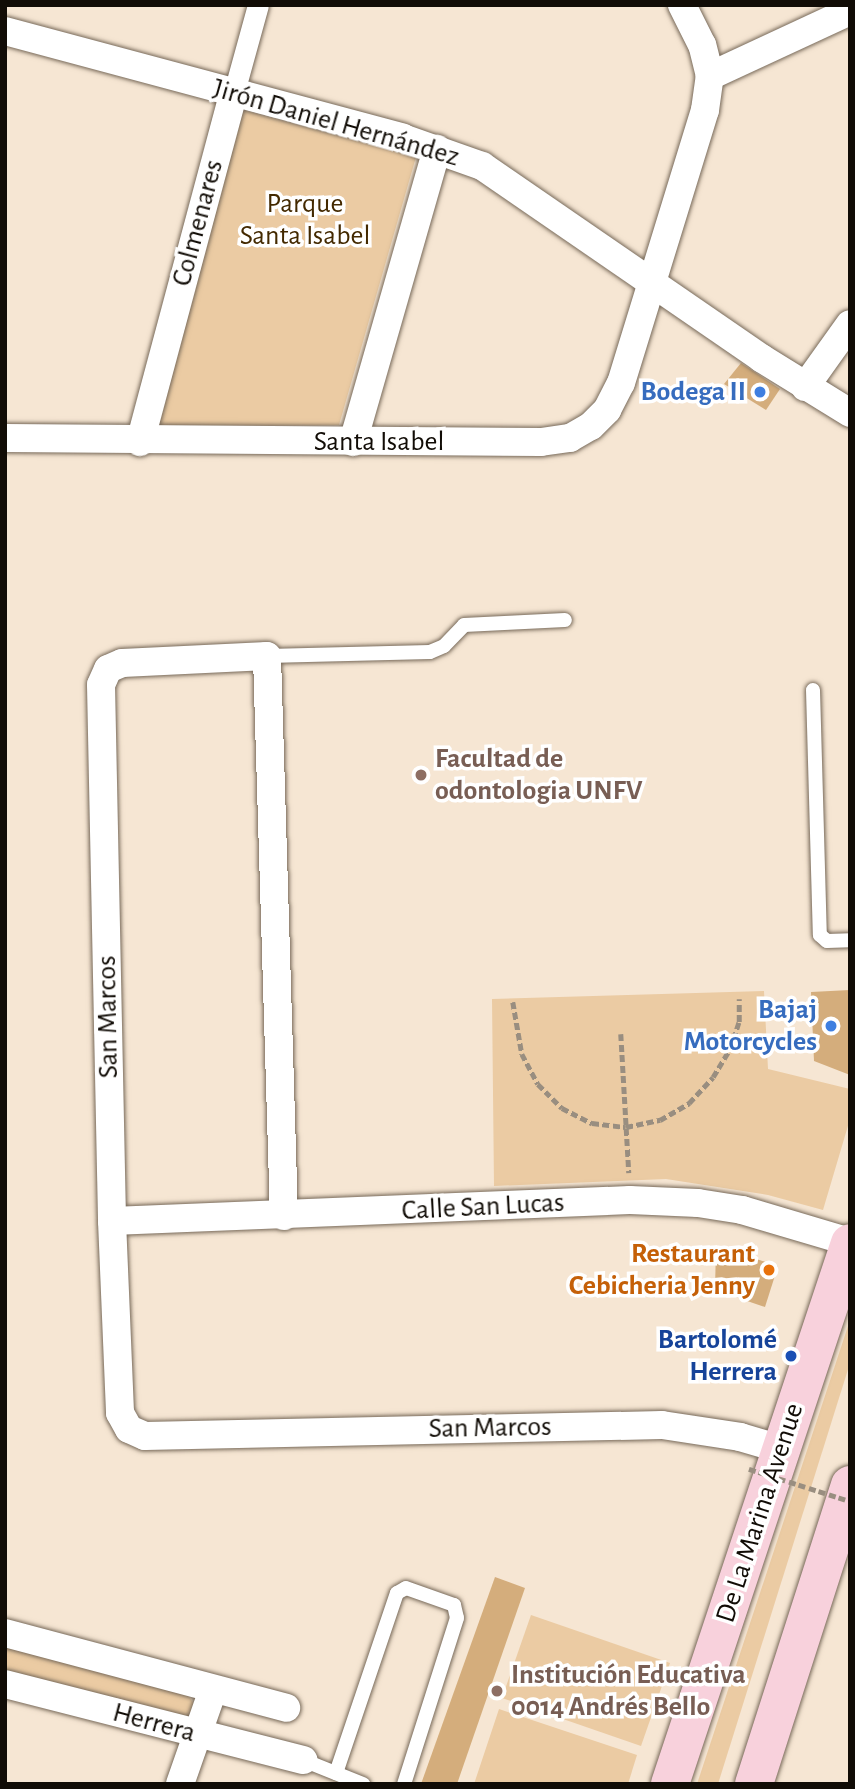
<!DOCTYPE html>
<html>
<head>
<meta charset="utf-8">
<style>
  body { margin:0 }
  #map { position:relative; width:855px; height:1789px; overflow:hidden; background:#f6e6d3; font-family:"Alegreya Sans",sans-serif }
  div>[style] { position:absolute }
  .green>* { inset:0; background:#ebcba3 }
  .building>* { inset:0; background:#d4ad7c }
  .path>* { height:4.5px; margin-top:-2.25px; transform-origin:0; background:repeating-linear-gradient(90deg,#998e80 0 7px,transparent 0 10.5px) }
  .roads { filter:drop-shadow(0 0 2px #776959) drop-shadow(0 0 2px #776959) }
  .service>* { height:14px; margin:-7px; padding:0 7px; transform-origin:7px; border-radius:7px; background:#fff }
  .pedestrian>* { height:21px; margin:-10.5px; padding:0 10.5px; transform-origin:10.5px; border-radius:10.5px; background:#fff }
  .minor>* { height:28px; margin:-14px; padding:0 14px; transform-origin:14px; border-radius:14px; background:#fff }
  .primary>* { height:38px; margin:-19px; padding:0 19px; transform-origin:19px; border-radius:19px; background:#f8d1dc }
  .path-bridge>* { height:4.5px; margin-top:-2.25px; transform-origin:0; background:repeating-linear-gradient(90deg,#998e80 0 7px,transparent 0 10.5px) }
  .dots>* { width:19px; height:19px; translate:-50% -50%; box-sizing:border-box; border:4px solid #fff; border-radius:50% }
  span { translate:-50% -50%; white-space:nowrap; text-align:center; line-height:1.15; -webkit-text-stroke:7px #fff; paint-order:stroke }
  .street-label { font-size:28px; color:#110c06 }
  .park-label { font-size:28px; color:#432900 }
  .shop-label { font-size:28px; color:#366cbe; font-weight:700 }
  .right { translate:-100% -50%; text-align:right }
  .education-label { font-size:28px; color:#785e54; font-weight:700 }
  .left { translate:0 -50%; text-align:left }
  .food-label { font-size:28px; color:#c56008; font-weight:700 }
  .transit-label { font-size:28px; color:#164399; font-weight:700 }
  .frame { position:absolute; inset:0; border:7px solid #110c06; pointer-events:none }
</style>
</head>
<body>
<div id="map">
  <div class="green">
    <i style="clip-path:polygon(243px 110px,416px 157px,339px 425px,158px 426px)"></i>
    <i style="clip-path:polygon(764px 991px,768px 1069px,850px 1089px,850px 1119px,823px 1210px,768px 1195px,666px 1179px,494px 1186px,492px 999px)"></i>
    <i style="clip-path:polygon(850px 1320px,850px 1363px,718px 1784px,697px 1784px)"></i>
    <i style="clip-path:polygon(531px 1615px,670px 1663px,641px 1746px,502px 1698px)"></i>
    <i style="clip-path:polygon(5px 1643px,188px 1695px,194px 1704px,188px 1720px,5px 1680px)"></i>
    <i style="clip-path:polygon(499px 1709px,637px 1755px,628px 1784px,474px 1784px)"></i>
  </div>
  <div class="building">
    <i style="clip-path:polygon(741px 363px,780px 389px,766px 410px,724px 384px)"></i>
    <i style="clip-path:polygon(850px 990px,850px 1075px,814px 1061px,811px 992px)"></i>
    <i style="clip-path:polygon(716px 1246px,778px 1266px,765px 1307px,715px 1290px)"></i>
    <i style="clip-path:polygon(495px 1577px,525px 1588px,457px 1784px,421px 1784px)"></i>
  </div>
  <div class="path">
    <i style="left:513px;top:1002px;width:53px;rotate:80.2deg"></i>
    <i style="left:522px;top:1054px;width:34px;rotate:62deg"></i>
    <i style="left:538px;top:1084px;width:34px;rotate:45deg"></i>
    <i style="left:562px;top:1108px;width:34px;rotate:27deg"></i>
    <i style="left:592px;top:1123px;width:34px;rotate:7deg"></i>
    <i style="left:626px;top:1127px;width:35px;rotate:-12deg"></i>
    <i style="left:660px;top:1120px;width:34px;rotate:-30deg"></i>
    <i style="left:689px;top:1103px;width:35px;rotate:-47deg"></i>
    <i style="left:713px;top:1077px;width:33px;rotate:-59deg"></i>
    <i style="left:730px;top:1049px;width:28px;rotate:-72deg"></i>
    <i style="left:739px;top:1022px;width:23px;rotate:-90deg"></i>
    <i style="left:621px;top:1034px;width:139px;rotate:86.7deg"></i>
  </div>
  <div class="roads">
    <div class="service">
      <i style="left:267px;top:656px;width:163px;rotate:-1.4deg"></i>
      <i style="left:430px;top:652px;width:15px;rotate:-23deg"></i>
      <i style="left:444px;top:646px;width:29px;rotate:-46deg"></i>
      <i style="left:464px;top:625px;width:101px;rotate:-2.8deg"></i>
      <i style="left:813px;top:690px;width:245px;rotate:88.4deg"></i>
      <i style="left:820px;top:935px;width:9px;rotate:41deg"></i>
      <i style="left:827px;top:941px;width:23px;rotate:-2deg"></i>
      <i style="left:303px;top:1760px;width:65px;rotate:21.8deg"></i>
      <i style="left:336px;top:1773px;width:190px;rotate:-71.3deg"></i>
      <i style="left:397px;top:1593px;width:10px;rotate:-29deg"></i>
      <i style="left:406px;top:1588px;width:51px;rotate:19.5deg"></i>
      <i style="left:454px;top:1605px;width:13px;rotate:77deg"></i>
      <i style="left:457px;top:1618px;width:174px;rotate:107.7deg"></i>
    </div>
    <div class="pedestrian">
      <i style="left:234px;top:92px;width:90px;rotate:-74.6deg"></i>
    </div>
    <div class="minor">
      <i style="left:5px;top:31px;width:412px;rotate:15deg"></i>
      <i style="left:403px;top:138px;width:84px;rotate:19.5deg"></i>
      <i style="left:482px;top:166px;width:339px;rotate:34.5deg"></i>
      <i style="left:761px;top:358px;width:105px;rotate:31.7deg"></i>
      <i style="left:710px;top:76px;width:154px;rotate:-24.9deg"></i>
      <i style="left:805px;top:387px;width:77px;rotate:-54.5deg"></i>
      <i style="left:5px;top:438px;width:536px;rotate:0.43deg"></i>
      <i style="left:541px;top:442px;width:29px;rotate:-8deg"></i>
      <i style="left:570px;top:438px;width:24px;rotate:-30deg"></i>
      <i style="left:591px;top:426px;width:23px;rotate:-45deg"></i>
      <i style="left:607px;top:410px;width:30px;rotate:-63deg"></i>
      <i style="left:621px;top:383px;width:286px;rotate:-72.9deg"></i>
      <i style="left:705px;top:110px;width:34px;rotate:-82deg"></i>
      <i style="left:710px;top:76px;width:32px;rotate:-104deg"></i>
      <i style="left:702px;top:45px;width:45px;rotate:-116.6deg"></i>
      <i style="left:140px;top:442px;width:362px;rotate:-75deg"></i>
      <i style="left:353px;top:442px;width:305px;rotate:-74deg"></i>
      <i style="left:284px;top:1216px;width:560px;rotate:-91.74deg"></i>
      <i style="left:267px;top:656px;width:145px;rotate:177.2deg"></i>
      <i style="left:122px;top:663px;width:15px;rotate:157deg"></i>
      <i style="left:108px;top:669px;width:17px;rotate:114deg"></i>
      <i style="left:101px;top:685px;width:536px;rotate:88.82deg"></i>
      <i style="left:112px;top:1221px;width:192px;rotate:87.6deg"></i>
      <i style="left:120px;top:1413px;width:18px;rotate:61deg"></i>
      <i style="left:129px;top:1429px;width:17px;rotate:24deg"></i>
      <i style="left:145px;top:1436px;width:517px;rotate:-1.22deg"></i>
      <i style="left:662px;top:1425px;width:79px;rotate:8.7deg"></i>
      <i style="left:740px;top:1437px;width:43px;rotate:16.3deg"></i>
      <i style="left:112px;top:1221px;width:518px;rotate:-2.32deg"></i>
      <i style="left:630px;top:1200px;width:68px;rotate:2.5deg"></i>
      <i style="left:698px;top:1203px;width:45px;rotate:9deg"></i>
      <i style="left:742px;top:1210px;width:113px;rotate:16.5deg"></i>
      <i style="left:5px;top:1633px;width:291px;rotate:14.9deg"></i>
      <i style="left:5px;top:1684px;width:308px;rotate:14.3deg"></i>
      <i style="left:180px;top:1784px;width:100px;rotate:-70.7deg"></i>
    </div>
    <div class="primary">
      <i style="left:670px;top:1784px;width:570px;rotate:-71.6deg"></i>
      <i style="left:754px;top:1784px;width:314px;rotate:-72.2deg"></i>
    </div>
  </div>
  <div class="path-bridge">
    <i style="left:749px;top:1469px;width:106px;rotate:17.6deg"></i>
  </div>
  <div class="dots">
    <i style="left:760px;top:392px;background:#3f7fe0"></i>
    <i style="left:421px;top:775px;background:#8d6e63"></i>
    <i style="left:831px;top:1026px;background:#3f7fe0"></i>
    <i style="left:769px;top:1270px;background:#e8710a"></i>
    <i style="left:791px;top:1356px;background:#1a4fb4"></i>
    <i style="left:497px;top:1691px;background:#8d6e63"></i>
  </div>
  <div class="street-label">
    <span style="left:336px;top:123px;rotate:16deg">Jirón Daniel Hernández</span>
    <span style="left:198px;top:223px;rotate:-75deg">Colmenares</span>
    <span style="left:379px;top:442px">Santa Isabel</span>
    <span style="left:108px;top:1017px;rotate:-91deg">San Marcos</span>
    <span style="left:483px;top:1207px;rotate:-3deg">Calle San Lucas</span>
    <span style="left:490px;top:1428px;rotate:-1deg">San Marcos</span>
    <span style="left:760px;top:1513px;rotate:-72deg">De La Marina Avenue</span>
    <span style="left:154px;top:1723px;rotate:15deg">Herrera</span>
  </div>
  <div class="park-label">
    <span style="left:305px;top:220px">Parque<br>Santa Isabel</span>
  </div>
  <div class="shop-label">
    <span class="right" style="left:746px;top:392px">Bodega II</span>
    <span class="right" style="left:817px;top:1026px">Bajaj<br>Motorcycles</span>
  </div>
  <div class="education-label">
    <span class="left" style="left:435px;top:775px">Facultad de<br>odontologia UNFV</span>
    <span class="left" style="left:511px;top:1691px">Institución Educativa<br>0014 Andrés Bello</span>
  </div>
  <div class="food-label">
    <span class="right" style="left:755px;top:1270px">Restaurant<br>Cebicheria Jenny</span>
  </div>
  <div class="transit-label">
    <span class="right" style="left:777px;top:1356px">Bartolomé<br>Herrera</span>
  </div>
  <div class="frame"></div>
</div>
</body>
</html>
